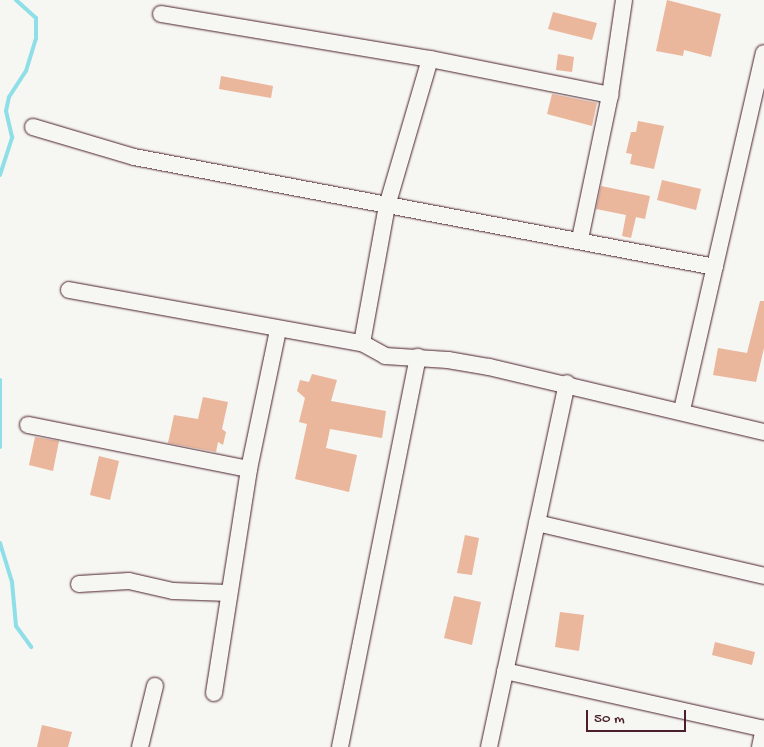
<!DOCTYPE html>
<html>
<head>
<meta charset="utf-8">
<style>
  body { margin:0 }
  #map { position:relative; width:764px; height:747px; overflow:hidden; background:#f6f6f2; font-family:"Gochi Hand",sans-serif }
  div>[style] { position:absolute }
  .stream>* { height:4px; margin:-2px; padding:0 2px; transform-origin:2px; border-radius:2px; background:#8edfe8 }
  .building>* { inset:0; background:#eab69c }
  .roads { filter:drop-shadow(0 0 1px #4a1f2b) drop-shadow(0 0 1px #4a1f2b) }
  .minor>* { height:16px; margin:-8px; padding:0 8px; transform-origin:8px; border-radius:8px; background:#f6f6f2 }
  span { translate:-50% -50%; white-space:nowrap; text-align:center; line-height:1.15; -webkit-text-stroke:4px #f6f6f2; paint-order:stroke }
  .scale { position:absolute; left:586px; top:710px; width:100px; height:22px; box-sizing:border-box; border:2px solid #4a1f2b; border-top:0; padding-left:6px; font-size:15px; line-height:18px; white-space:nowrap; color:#4a1f2b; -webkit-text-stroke:4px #f6f6f2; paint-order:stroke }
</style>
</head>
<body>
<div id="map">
  <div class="stream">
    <i style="left:0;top:175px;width:40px;rotate:-72deg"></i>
    <i style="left:12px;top:137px;width:27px;rotate:-103deg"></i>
    <i style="left:6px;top:111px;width:14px;rotate:-78deg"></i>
    <i style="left:9px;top:97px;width:31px;rotate:-57deg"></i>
    <i style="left:26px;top:71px;width:34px;rotate:-73deg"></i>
    <i style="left:36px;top:39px;width:21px;rotate:-90deg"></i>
    <i style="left:36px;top:18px;width:27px;rotate:-138deg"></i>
    <i style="left:0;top:380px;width:67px;rotate:90deg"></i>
    <i style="left:0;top:543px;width:41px;rotate:72.9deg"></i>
    <i style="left:12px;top:582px;width:44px;rotate:84.8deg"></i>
    <i style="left:16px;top:626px;width:26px;rotate:54deg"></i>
  </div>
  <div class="building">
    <i style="clip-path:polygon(667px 0,721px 14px,711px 57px,684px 50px,683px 56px,656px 51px)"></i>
    <i style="clip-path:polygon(553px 12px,597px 23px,592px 40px,548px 29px)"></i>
    <i style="clip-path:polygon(558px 54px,574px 57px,572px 72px,556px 70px)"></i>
    <i style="clip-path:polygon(221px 76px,273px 86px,271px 98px,219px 89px)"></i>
    <i style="clip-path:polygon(552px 94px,597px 103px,592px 126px,547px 114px)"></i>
    <i style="clip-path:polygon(638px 121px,664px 126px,654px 169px,630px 164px,632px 154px,626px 153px,631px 132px,636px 132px)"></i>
    <i style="clip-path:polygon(662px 180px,701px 189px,696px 210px,657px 200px)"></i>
    <i style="clip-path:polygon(601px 186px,650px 196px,645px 219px,636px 217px,631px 238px,622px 236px,626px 215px,596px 209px)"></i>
    <i style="clip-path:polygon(760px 301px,764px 301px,764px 348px,756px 382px,713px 375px,718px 348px,747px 353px)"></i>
    <i style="clip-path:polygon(312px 374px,337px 380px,331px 401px,386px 411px,382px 438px,330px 429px,326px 448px,357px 455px,349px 492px,295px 479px,307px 424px,299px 422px,305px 398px,297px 391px,300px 380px,309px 382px)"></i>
    <i style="clip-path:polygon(203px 397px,228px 402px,222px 429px,226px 432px,223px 445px,218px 442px,216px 452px,168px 443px,174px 415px,198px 419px)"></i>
    <i style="clip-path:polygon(35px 437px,59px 441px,53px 471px,29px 465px)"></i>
    <i style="clip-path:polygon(99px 456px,119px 461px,110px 500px,90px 495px)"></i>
    <i style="clip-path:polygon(465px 535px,479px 538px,472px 575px,457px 573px)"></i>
    <i style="clip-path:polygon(454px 596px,481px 602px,472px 645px,444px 638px)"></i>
    <i style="clip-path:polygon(560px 612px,584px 615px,579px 651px,555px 647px)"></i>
    <i style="clip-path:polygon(715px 642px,755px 652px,752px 665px,712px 655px)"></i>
    <i style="clip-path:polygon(42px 725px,72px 732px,68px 747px,37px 747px)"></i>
  </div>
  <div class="roads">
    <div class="minor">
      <i style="left:161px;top:14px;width:273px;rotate:9.5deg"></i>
      <i style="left:430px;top:59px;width:184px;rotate:11.3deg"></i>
      <i style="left:33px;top:127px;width:105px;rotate:16.5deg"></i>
      <i style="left:134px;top:157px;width:591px;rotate:10.72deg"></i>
      <i style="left:580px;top:239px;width:147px;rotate:-78.2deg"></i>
      <i style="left:610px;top:95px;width:96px;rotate:-81.6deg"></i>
      <i style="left:69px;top:290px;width:298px;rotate:10.3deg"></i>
      <i style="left:362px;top:343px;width:26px;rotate:29deg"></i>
      <i style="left:385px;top:356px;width:63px;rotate:3.6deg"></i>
      <i style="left:448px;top:360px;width:42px;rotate:9.7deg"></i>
      <i style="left:489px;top:367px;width:283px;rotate:13.3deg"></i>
      <i style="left:362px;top:343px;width:139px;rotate:-79.7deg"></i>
      <i style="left:387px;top:206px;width:153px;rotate:-73.7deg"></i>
      <i style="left:682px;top:410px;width:366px;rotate:-77.1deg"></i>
      <i style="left:28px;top:425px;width:225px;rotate:11.3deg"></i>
      <i style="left:537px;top:523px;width:233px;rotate:13.1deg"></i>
      <i style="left:79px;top:584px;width:50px;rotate:-3.4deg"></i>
      <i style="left:129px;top:581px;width:45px;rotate:12.8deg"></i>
      <i style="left:173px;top:591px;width:56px;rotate:2deg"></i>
      <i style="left:505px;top:671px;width:265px;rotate:12.6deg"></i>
      <i style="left:214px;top:693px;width:227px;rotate:-81.1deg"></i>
      <i style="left:249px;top:469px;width:142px;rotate:-78.2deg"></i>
      <i style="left:140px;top:747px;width:63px;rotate:-76.2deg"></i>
      <i style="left:340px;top:747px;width:398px;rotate:-78.7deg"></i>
      <i style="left:489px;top:747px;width:372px;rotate:-77.9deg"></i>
      <i style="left:760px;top:747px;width:19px;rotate:-78deg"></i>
    </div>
  </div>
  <div class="scale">50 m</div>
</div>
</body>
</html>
